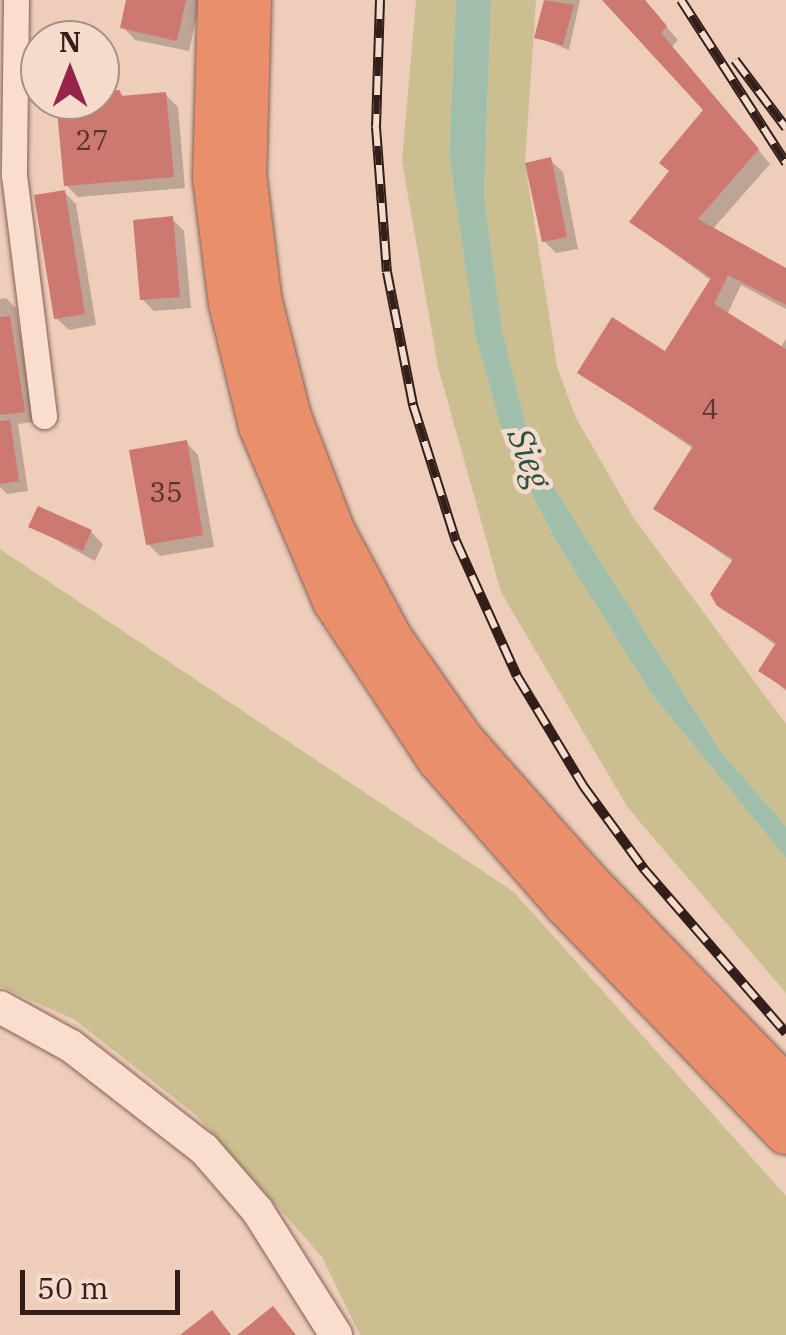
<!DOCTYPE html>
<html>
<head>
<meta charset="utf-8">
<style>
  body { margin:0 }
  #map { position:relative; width:786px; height:1335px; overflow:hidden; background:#eecebb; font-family:"IBM Plex Serif",serif }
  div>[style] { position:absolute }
  .green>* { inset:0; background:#cbbe90 }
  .water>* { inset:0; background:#a0bfab }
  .shadow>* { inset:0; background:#0003 }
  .building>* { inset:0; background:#cd7870 }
  .roads { filter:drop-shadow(0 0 2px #855f55) drop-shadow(0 0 2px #855f55) }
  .minor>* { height:25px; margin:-12.5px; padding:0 12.5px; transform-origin:12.5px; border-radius:12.5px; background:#f9dece }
  .tertiary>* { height:32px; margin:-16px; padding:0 16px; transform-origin:16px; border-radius:16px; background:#f9dece }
  .trunk>* { height:42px; margin:-21px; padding:0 21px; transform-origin:21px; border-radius:21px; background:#ea8f6c }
  .rail>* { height:10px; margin-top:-5px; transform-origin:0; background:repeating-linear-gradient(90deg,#f5dbcb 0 19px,#341e1a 0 38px); box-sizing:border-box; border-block:2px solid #341e1a }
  span { translate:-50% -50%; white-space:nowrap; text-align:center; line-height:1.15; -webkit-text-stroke:9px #f5dbcb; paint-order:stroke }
  .number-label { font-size:28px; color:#5a3430 }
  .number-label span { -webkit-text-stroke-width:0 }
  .water-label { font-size:35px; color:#295443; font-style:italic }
  .north { position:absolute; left:20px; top:20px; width:100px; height:100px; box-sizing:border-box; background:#f5dbcb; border:2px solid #a88f84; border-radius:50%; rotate:0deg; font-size:28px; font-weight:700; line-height:40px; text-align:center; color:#341e1a }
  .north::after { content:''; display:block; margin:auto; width:35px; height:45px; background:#95244b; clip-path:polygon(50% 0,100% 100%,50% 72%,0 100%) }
  .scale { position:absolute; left:20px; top:1270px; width:160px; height:45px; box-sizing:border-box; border:5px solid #341e1a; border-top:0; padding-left:12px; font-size:30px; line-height:35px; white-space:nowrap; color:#341e1a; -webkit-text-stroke:8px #f5dbcb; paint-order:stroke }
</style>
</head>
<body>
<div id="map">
  <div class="green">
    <i style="clip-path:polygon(416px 0,456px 0,449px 155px,475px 334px,505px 442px,556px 541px,651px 693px,786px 858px,786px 993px,628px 808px,501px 592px,438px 367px,402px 161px)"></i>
    <i style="clip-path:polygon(491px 0,536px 0,525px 163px,557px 366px,575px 416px,633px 517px,786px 724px,786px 826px,720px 751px,533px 454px,502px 331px,484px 197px)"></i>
    <i style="clip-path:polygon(0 549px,514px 892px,786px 1196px,786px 1335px,360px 1335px,322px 1257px,197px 1116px,75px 1020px,0 986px)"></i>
  </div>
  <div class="water">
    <i style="clip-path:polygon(456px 0,491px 0,484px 197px,502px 330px,533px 454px,720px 751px,786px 826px,786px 858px,651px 693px,556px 541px,505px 442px,475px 334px,449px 155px)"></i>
  </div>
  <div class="shadow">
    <i style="clip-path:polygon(129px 0,200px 0,189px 51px,135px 40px,123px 27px)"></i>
    <i style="clip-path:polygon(547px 0,580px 0,569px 50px,537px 37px)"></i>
    <i style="clip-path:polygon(610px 0,643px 0,678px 40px,672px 47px,770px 164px,712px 230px,786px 270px,786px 309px,741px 285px,727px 315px,780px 349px,786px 338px,786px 691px,761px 670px,777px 646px,719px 604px,734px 562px,656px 508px,694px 449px,580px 372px,666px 354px,712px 281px,632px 222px,672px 172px,706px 110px)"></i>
    <i style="clip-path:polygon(120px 92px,125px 98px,165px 94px,178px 107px,185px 188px,78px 197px,66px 185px,59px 100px,100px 100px,100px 94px)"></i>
    <i style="clip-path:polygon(550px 160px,563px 172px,578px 249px,556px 253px,544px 241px)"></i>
    <i style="clip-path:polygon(64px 192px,76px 204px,96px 325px,69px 330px,56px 318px)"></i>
    <i style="clip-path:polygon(172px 219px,184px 231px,191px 308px,154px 311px,142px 299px)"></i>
    <i style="clip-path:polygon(6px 298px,16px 308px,34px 422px,18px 424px,28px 491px,7px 494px,0 487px,0 299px)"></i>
    <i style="clip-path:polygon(186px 442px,198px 455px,214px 547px,160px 556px,148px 544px)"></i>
    <i style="clip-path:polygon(31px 526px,91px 532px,103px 544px,95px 561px)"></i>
  </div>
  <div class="building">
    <i style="clip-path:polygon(126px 0,186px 0,177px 41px,120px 28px)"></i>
    <i style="clip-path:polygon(544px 0,574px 5px,563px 45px,534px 38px)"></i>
    <i style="clip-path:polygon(602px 0,645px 0,667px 26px,661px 33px,759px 149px,698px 219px,786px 268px,786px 305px,728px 275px,714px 304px,786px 349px,786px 689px,758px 671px,776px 643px,717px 606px,710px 594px,733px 559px,653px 509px,693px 446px,577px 373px,612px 317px,665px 351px,711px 278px,629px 222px,669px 171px,659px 163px,703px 110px)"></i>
    <i style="clip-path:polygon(120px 90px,121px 96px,166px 92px,174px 177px,64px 186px,56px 100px,100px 100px,100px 92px)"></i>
    <i style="clip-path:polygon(551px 157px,567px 237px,542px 242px,525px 163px)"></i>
    <i style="clip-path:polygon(65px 190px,85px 314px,54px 319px,34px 195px)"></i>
    <i style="clip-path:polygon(173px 216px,180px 297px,140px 300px,133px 220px)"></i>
    <i style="clip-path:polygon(10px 316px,25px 412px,0 415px,0 317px)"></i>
    <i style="clip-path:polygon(10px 420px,19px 481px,0 484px,0 421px)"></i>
    <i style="clip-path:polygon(187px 440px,203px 535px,146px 545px,129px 450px)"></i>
    <i style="clip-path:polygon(38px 506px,92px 530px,83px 551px,28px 527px)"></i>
    <i style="clip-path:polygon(273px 1306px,296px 1335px,237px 1335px)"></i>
    <i style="clip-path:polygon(212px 1310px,231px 1335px,180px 1335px)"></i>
  </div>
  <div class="roads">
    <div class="minor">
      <i style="left:16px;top:0;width:175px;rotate:90.7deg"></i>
      <i style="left:14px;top:175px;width:243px;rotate:82.9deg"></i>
    </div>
    <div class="tertiary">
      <i style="left:0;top:1007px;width:81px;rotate:28.8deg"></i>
      <i style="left:71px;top:1046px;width:168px;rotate:37.8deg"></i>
      <i style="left:204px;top:1149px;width:81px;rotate:49deg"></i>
      <i style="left:257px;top:1210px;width:148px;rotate:57.7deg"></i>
    </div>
    <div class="trunk">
      <i style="left:219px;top:0;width:177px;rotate:91.6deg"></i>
      <i style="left:214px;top:177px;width:127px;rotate:82.8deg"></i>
      <i style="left:230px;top:303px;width:127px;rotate:76.3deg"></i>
      <i style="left:260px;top:426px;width:190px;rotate:67.1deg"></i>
      <i style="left:334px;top:601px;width:191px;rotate:56.6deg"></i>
      <i style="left:439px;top:760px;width:190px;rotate:48.8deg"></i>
      <i style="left:564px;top:903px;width:320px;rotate:46deg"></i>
      <i style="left:250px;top:0;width:175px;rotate:91.6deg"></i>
      <i style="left:245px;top:175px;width:124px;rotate:83deg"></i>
      <i style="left:260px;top:298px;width:123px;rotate:75.9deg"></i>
      <i style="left:290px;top:417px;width:123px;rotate:69.1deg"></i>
      <i style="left:334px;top:532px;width:123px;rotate:61.8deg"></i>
      <i style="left:392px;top:640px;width:123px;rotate:54.9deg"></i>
      <i style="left:463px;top:741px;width:184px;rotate:48.5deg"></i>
      <i style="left:585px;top:879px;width:289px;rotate:46deg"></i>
    </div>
  </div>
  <div class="rail">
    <i style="left:380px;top:0;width:127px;rotate:91.8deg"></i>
    <i style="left:376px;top:127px;width:145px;rotate:85.7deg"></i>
    <i style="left:387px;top:272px;width:136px;rotate:78.9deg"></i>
    <i style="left:413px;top:405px;width:143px;rotate:72.5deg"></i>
    <i style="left:456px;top:541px;width:148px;rotate:65.7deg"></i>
    <i style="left:517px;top:676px;width:130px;rotate:58.9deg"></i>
    <i style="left:584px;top:787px;width:102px;rotate:53.8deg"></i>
    <i style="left:644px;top:869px;width:217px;rotate:49.1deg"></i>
    <i style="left:681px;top:0;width:194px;rotate:57.2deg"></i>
    <i style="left:735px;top:60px;width:85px;rotate:53.1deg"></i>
  </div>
  <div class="number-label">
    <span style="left:92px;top:140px">27</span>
    <span style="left:710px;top:409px">4</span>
    <span style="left:166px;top:492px">35</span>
  </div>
  <div class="water-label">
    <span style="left:530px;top:458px;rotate:69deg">Sieg</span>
  </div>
  <div class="north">N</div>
  <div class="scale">50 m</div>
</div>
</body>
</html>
